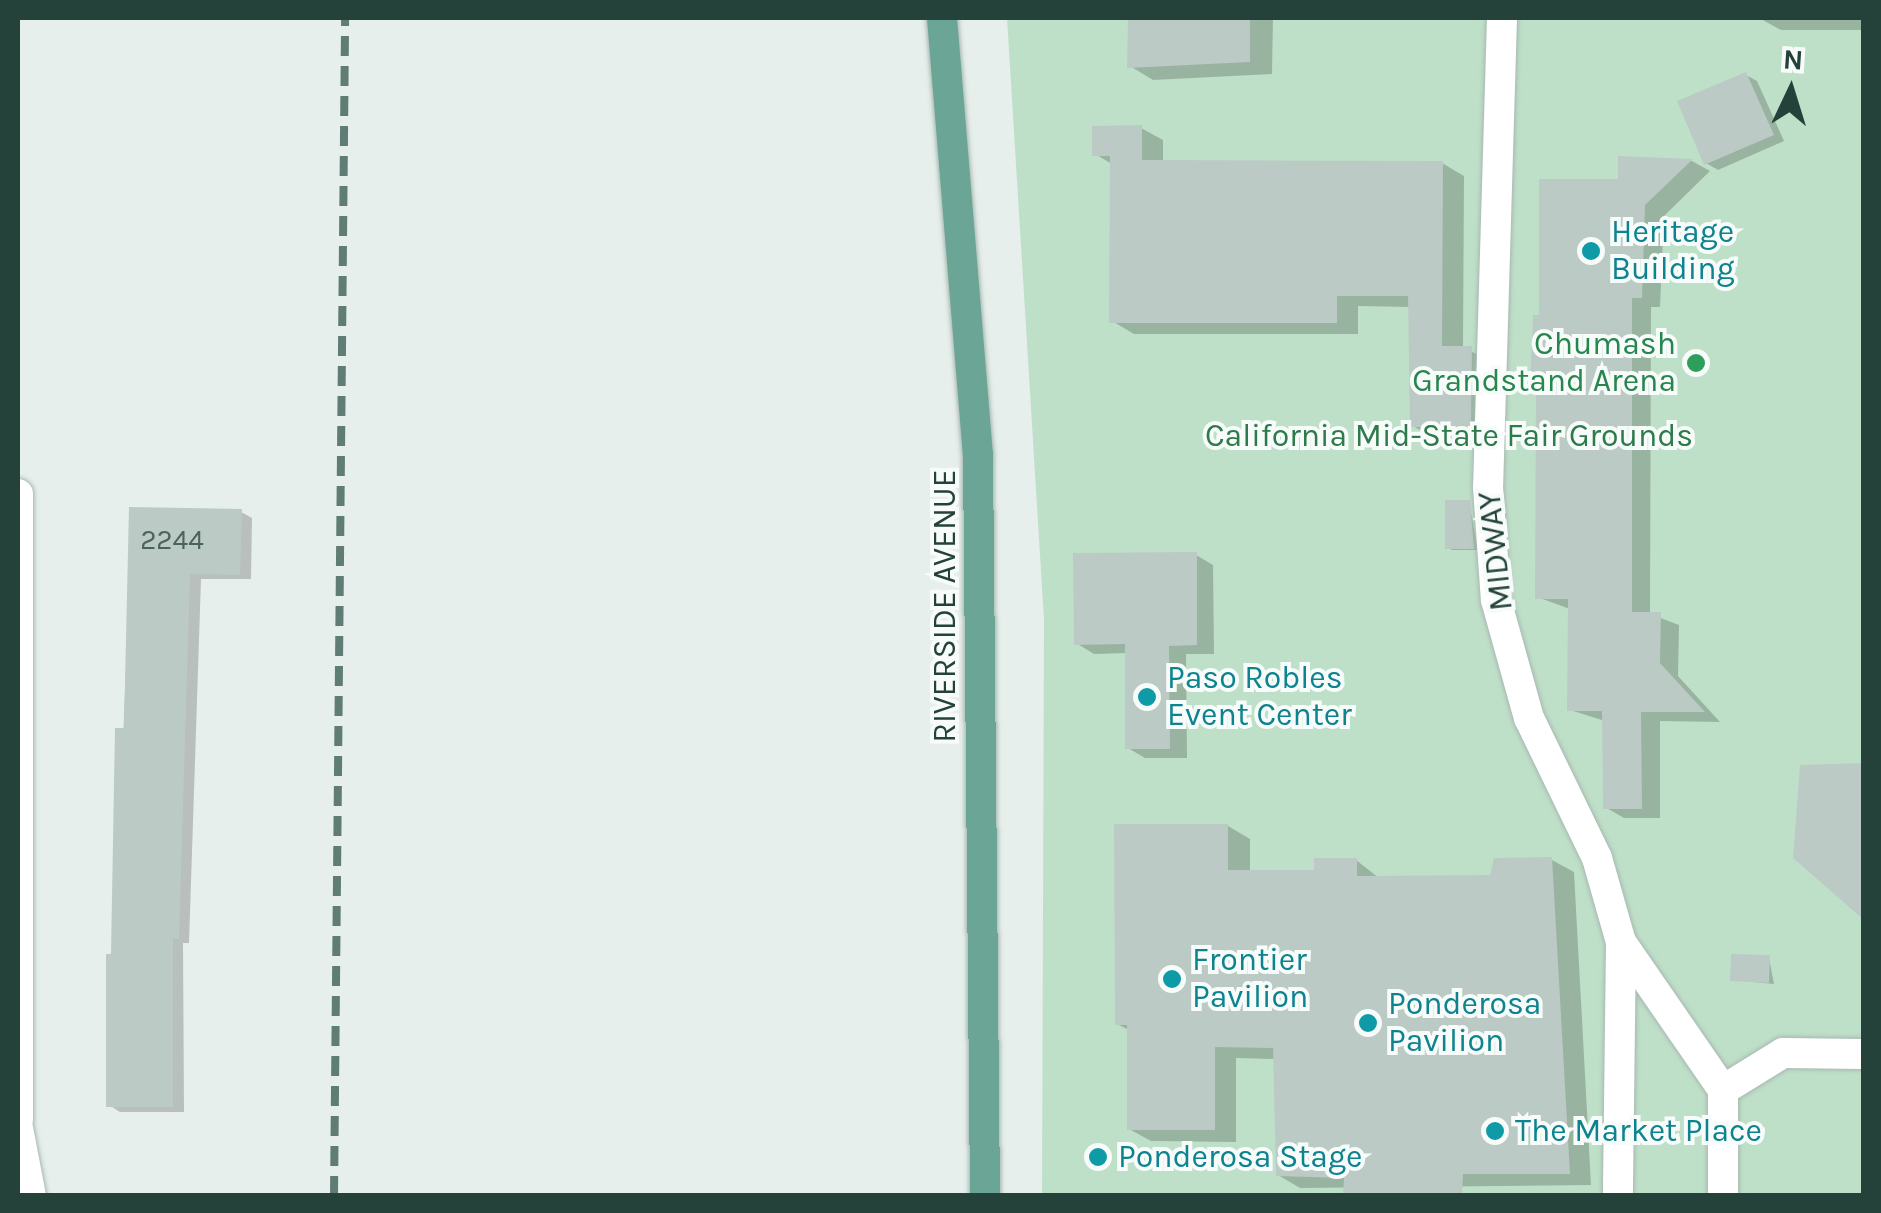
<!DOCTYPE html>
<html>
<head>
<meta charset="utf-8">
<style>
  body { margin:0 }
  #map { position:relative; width:1881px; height:1213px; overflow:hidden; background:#e6efeb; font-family:Karla,sans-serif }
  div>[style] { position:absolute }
  .green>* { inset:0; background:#bfe0c8 }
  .shadow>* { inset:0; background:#0003 }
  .building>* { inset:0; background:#bbcac4 }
  .roads { filter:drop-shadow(0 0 2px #a8b8b2) drop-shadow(0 0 2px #a8b8b2) }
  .minor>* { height:30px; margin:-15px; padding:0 15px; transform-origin:15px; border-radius:15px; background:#fff }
  .major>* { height:30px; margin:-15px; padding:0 15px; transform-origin:15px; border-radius:15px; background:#6aa596 }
  .rail>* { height:8px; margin-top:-4px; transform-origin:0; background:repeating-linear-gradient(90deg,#5f7d75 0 20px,transparent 0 30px) }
  .dots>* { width:28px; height:28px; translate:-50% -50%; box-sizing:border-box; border:5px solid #f7fbf9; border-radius:50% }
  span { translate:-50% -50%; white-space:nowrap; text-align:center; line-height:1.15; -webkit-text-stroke:8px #f7fbf9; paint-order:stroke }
  .number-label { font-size:28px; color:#4a645c }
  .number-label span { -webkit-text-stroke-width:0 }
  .culture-label { font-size:32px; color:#0d838f }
  .left { translate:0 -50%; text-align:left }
  .leisure-label { font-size:32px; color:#27864d }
  .right { translate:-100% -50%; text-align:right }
  .park-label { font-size:32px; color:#2d7a4b }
  .street-label { font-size:32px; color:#24423a }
  .frame { position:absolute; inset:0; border:20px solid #24423a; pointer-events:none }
  .north { position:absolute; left:1741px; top:40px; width:100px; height:100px; -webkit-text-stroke:8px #f7fbf9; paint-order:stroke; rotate:4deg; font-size:28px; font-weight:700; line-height:40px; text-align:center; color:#24423a }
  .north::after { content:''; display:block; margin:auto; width:35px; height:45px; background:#24423a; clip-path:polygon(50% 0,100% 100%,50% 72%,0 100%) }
</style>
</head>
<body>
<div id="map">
  <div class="green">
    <i style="clip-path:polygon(1007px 18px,1863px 18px,1863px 1195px,1042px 1195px,1044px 620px)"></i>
  </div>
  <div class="shadow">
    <i style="clip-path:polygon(1130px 18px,1273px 18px,1272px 74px,1153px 80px,1130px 66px)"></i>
    <i style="clip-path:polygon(1759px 18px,1864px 18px,1864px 30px,1781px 30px)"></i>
    <i style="clip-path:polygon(1746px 75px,1757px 81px,1784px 141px,1718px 170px,1706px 163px)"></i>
    <i style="clip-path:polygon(1141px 128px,1163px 140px,1163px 163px,1442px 163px,1464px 176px,1463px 348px,1493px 361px,1492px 438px,1434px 438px,1413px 426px,1411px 307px,1358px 306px,1358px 334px,1134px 334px,1112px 321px,1112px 164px,1095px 154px)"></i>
    <i style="clip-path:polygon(1620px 158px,1692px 161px,1710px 171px,1664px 216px,1660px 307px,1651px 307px,1650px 614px,1679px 625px,1678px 676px,1720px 722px,1660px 721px,1660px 818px,1624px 818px,1605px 807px,1605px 721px,1570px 710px,1570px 609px,1537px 597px,1539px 386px,1532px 382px,1541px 317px,1620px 182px)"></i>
    <i style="clip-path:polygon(1469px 502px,1478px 550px,1452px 550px,1447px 547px)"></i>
    <i style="clip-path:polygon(132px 509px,241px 512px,252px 518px,251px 579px,201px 579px,189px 943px,183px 943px,184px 1112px,120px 1112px,109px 1105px)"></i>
    <i style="clip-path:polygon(1196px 555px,1213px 565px,1214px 654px,1186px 654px,1187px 758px,1145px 758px,1128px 748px,1127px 653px,1094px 654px,1076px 643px)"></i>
    <i style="clip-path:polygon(1228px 826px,1250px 839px,1250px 873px,1316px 873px,1356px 860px,1379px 878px,1492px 877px,1552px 860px,1574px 872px,1591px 1185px,1300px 1188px,1278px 1175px,1276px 1059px,1236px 1058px,1236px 1142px,1151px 1141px,1129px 1129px,1129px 1030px,1117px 1024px)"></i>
    <i style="clip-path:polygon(1769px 958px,1774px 984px,1733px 980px)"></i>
  </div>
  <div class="building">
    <i style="clip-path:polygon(1128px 18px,1250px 18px,1250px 62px,1127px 68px)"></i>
    <i style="clip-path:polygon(1746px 72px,1774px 135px,1704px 165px,1677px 101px)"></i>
    <i style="clip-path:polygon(1142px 125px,1142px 160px,1443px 161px,1442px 346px,1472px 346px,1471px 427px,1410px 427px,1408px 296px,1337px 296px,1337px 323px,1109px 323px,1110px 156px,1092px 156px,1092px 126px)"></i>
    <i style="clip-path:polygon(1618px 156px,1693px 159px,1645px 205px,1642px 298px,1632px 298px,1632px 612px,1661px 612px,1660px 663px,1705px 712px,1641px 712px,1642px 809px,1603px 809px,1602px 711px,1567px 711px,1568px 599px,1535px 599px,1536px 384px,1530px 384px,1533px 315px,1539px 315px,1539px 179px,1618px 179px)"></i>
    <i style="clip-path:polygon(1445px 500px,1470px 500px,1474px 549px,1445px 549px)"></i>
    <i style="clip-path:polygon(129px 507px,242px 509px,240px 575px,190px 574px,179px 939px,173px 938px,173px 1107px,106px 1107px,106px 954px,111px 954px,115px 728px,124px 728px)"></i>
    <i style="clip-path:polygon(1197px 552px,1197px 645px,1169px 646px,1170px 749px,1125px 749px,1125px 644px,1074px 645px,1073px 553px)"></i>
    <i style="clip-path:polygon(1864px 763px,1864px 920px,1793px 858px,1800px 765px)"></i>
    <i style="clip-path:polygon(1114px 824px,1228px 824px,1228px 870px,1314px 870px,1314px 858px,1357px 858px,1357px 876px,1490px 875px,1494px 858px,1552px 857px,1570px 1174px,1463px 1174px,1462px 1196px,1343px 1196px,1344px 1178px,1276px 1176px,1273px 1048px,1215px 1047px,1215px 1130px,1127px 1130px,1127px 1025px,1115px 1025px)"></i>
    <i style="clip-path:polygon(1731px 954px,1770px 955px,1769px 983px,1730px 981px)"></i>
  </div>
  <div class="roads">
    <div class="minor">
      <i style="left:1502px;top:18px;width:469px;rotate:91.7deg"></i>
      <i style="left:1488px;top:487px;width:113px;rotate:86deg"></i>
      <i style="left:1496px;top:600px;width:123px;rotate:74.4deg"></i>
      <i style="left:1529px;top:718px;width:156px;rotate:64.1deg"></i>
      <i style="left:1597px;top:858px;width:87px;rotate:74.1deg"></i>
      <i style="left:1621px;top:942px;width:254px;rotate:90.7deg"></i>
      <i style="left:18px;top:494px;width:625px;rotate:90deg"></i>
      <i style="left:1621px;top:942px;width:180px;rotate:55.4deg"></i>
      <i style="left:1723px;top:1090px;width:70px;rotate:-31.7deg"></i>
      <i style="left:1783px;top:1053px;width:81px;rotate:0.7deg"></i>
      <i style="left:1723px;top:1090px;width:106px;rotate:90deg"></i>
      <i style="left:18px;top:1128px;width:69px;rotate:79.2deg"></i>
    </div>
    <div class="major">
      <i style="left:942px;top:18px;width:438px;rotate:85.3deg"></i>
      <i style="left:978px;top:455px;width:741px;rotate:89.46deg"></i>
    </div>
  </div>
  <div class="rail">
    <i style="left:334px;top:1196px;width:1178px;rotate:-89.46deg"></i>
  </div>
  <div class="dots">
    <i style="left:1591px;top:251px;background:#0f9aa8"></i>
    <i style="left:1696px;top:363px;background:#2e9e5b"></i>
    <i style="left:1147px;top:697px;background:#0f9aa8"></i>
    <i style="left:1172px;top:979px;background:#0f9aa8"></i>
    <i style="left:1368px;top:1023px;background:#0f9aa8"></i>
    <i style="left:1495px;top:1131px;background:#0f9aa8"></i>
    <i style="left:1098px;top:1157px;background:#0f9aa8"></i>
  </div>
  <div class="number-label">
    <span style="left:172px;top:540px">2244</span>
  </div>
  <div class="culture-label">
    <span class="left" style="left:1611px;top:251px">Heritage<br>Building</span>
    <span class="left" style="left:1167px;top:697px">Paso Robles<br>Event Center</span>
    <span class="left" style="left:1192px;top:979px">Frontier<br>Pavilion</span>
    <span class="left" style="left:1388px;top:1023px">Ponderosa<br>Pavilion</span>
    <span class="left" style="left:1515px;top:1131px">The Market Place</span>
    <span class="left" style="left:1118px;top:1157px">Ponderosa Stage</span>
  </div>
  <div class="leisure-label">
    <span class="right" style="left:1676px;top:363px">Chumash<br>Grandstand Arena</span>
  </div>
  <div class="park-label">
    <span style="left:1449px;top:436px">California Mid-State Fair Grounds</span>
  </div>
  <div class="street-label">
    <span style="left:1496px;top:551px;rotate:-96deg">MIDWAY</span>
    <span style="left:945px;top:606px;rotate:-90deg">RIVERSIDE AVENUE</span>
  </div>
  <div class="frame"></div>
  <div class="north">N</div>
</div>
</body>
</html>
